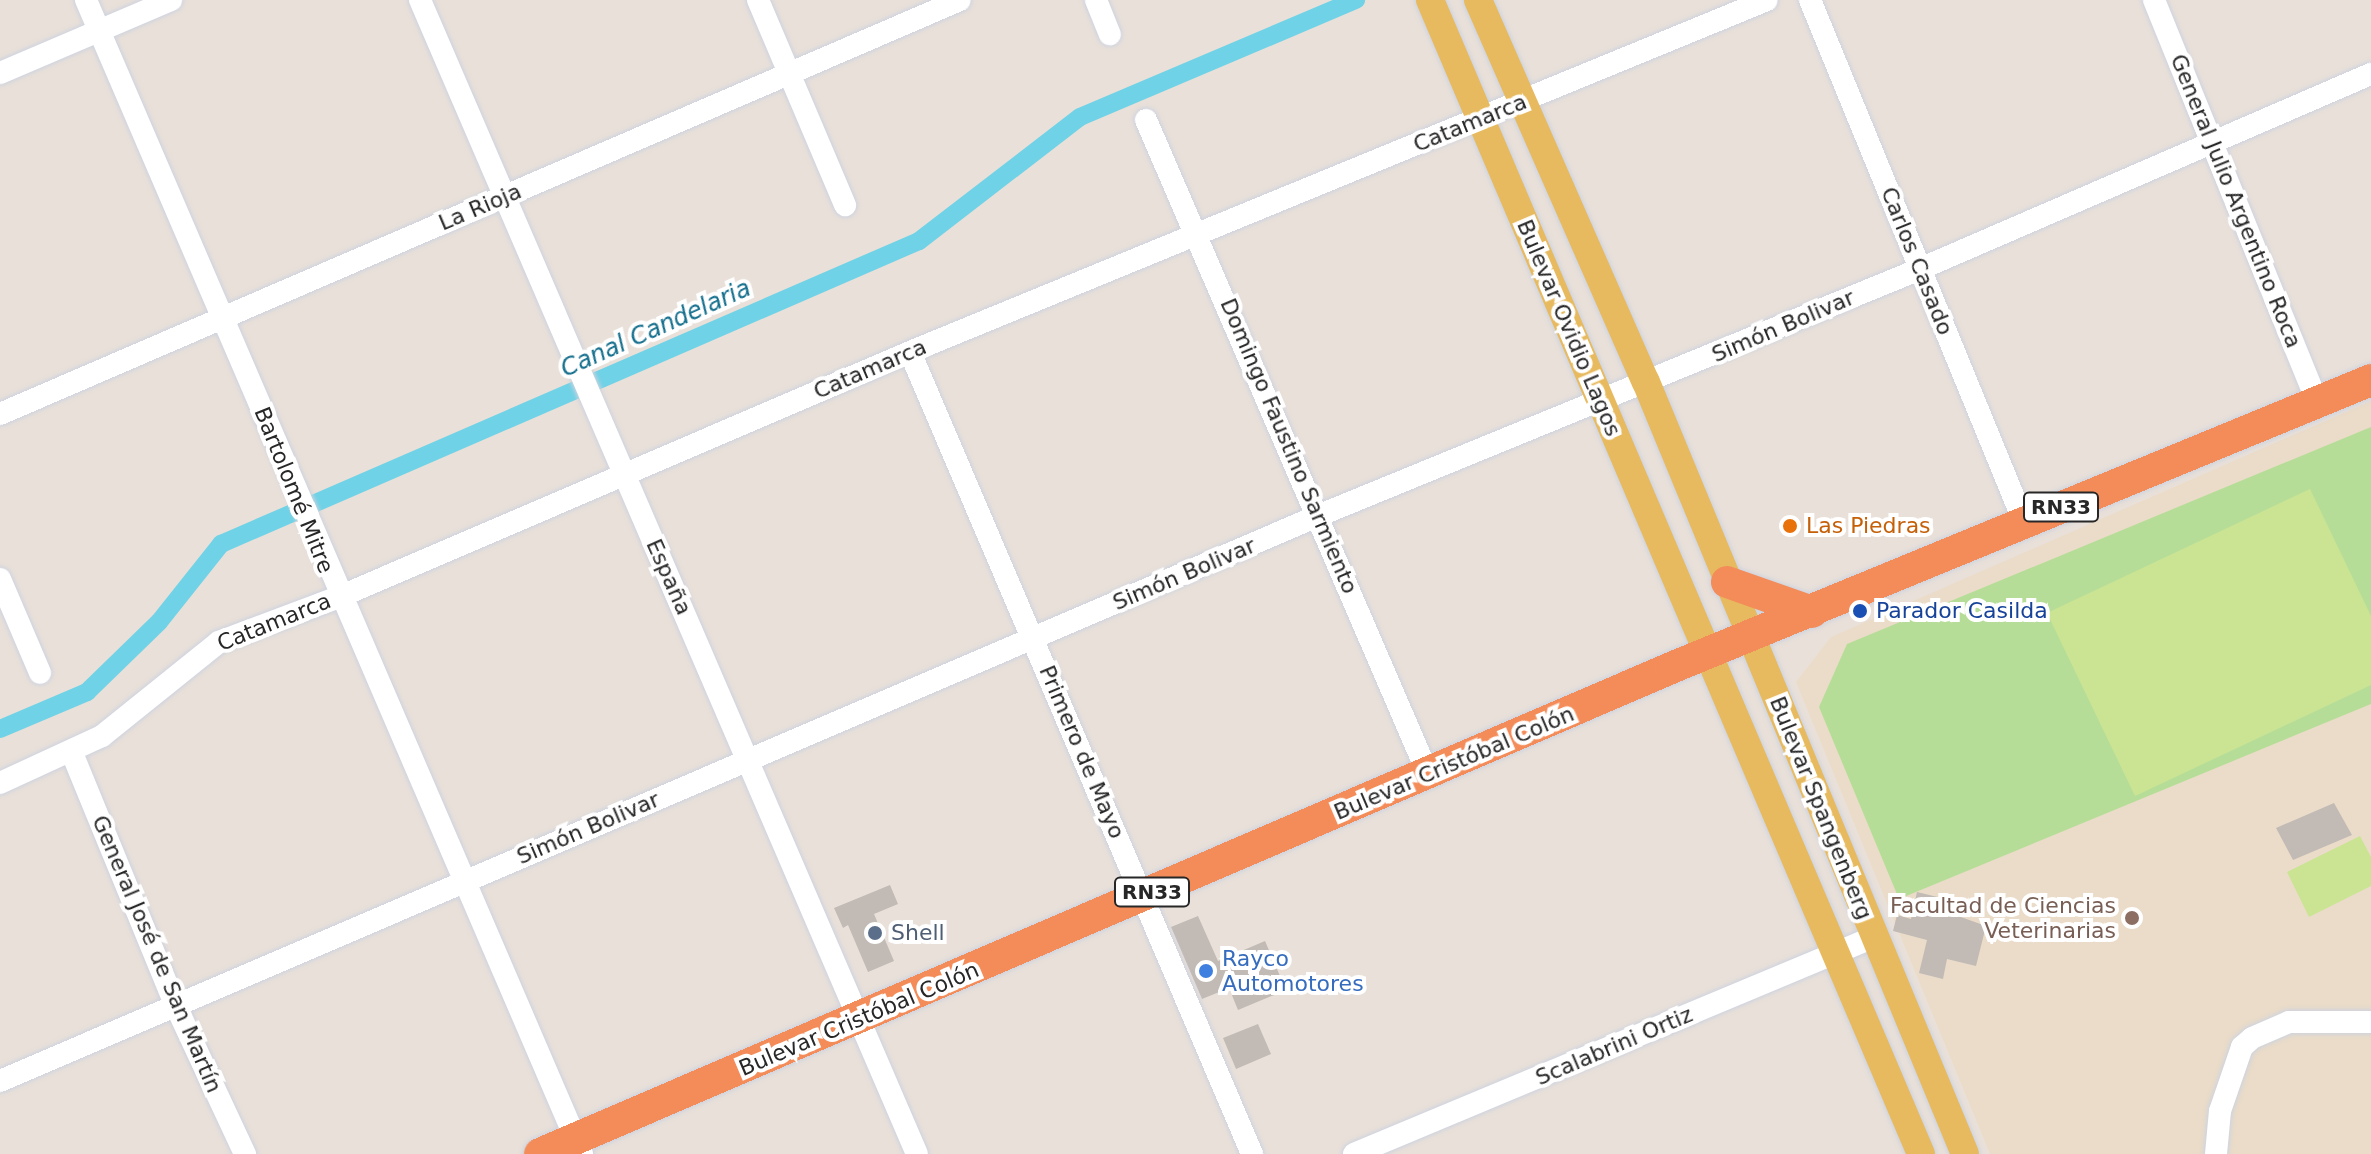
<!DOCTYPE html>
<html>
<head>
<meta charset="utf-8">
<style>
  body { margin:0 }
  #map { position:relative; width:2371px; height:1154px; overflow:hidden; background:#e9e0d9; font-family:"DejaVu Sans",sans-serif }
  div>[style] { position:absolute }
  .education>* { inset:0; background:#eadcc8 }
  .green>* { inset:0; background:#b6dd97 }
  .pitch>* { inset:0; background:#cae493 }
  .canal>* { height:18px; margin:-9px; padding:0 9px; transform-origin:9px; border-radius:9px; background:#70d2e6 }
  .building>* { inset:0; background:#c1bab5 }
  .roads { filter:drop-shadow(0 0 2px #ced3df) drop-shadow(0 0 2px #ced3df) }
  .minor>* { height:22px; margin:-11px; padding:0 11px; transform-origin:11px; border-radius:11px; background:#fff }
  .major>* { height:28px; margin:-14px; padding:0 14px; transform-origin:14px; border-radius:14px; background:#e7ba5f }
  .highway>* { height:32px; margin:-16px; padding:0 16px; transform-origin:16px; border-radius:16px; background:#f48c59 }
  .dots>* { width:22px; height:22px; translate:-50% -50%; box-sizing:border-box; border:4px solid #fff; border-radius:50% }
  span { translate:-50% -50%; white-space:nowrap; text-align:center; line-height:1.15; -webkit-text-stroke:8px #fff; paint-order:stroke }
  .shield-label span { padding:2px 6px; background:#fff; border:2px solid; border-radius:6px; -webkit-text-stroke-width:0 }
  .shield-label { font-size:20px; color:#272727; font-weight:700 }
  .street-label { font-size:22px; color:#272727 }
  .food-label { font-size:22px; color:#c56008 }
  .left { translate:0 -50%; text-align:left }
  .transit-label { font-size:22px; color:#164399 }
  .education-label { font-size:22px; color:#785e54 }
  .right { translate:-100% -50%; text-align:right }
  .service-label { font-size:22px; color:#4e5e75 }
  .shop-label { font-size:22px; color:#366cbe }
  .water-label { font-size:24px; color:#156f8d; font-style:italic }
</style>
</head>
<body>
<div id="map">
  <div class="education">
    <i style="clip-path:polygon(2371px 401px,2371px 1154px,1990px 1154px,1796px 682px,1831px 637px)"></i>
  </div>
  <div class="green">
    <i style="clip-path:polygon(2371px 427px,2371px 704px,1899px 899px,1819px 707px,1847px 644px)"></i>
  </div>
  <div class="pitch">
    <i style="clip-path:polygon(2310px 489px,2371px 616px,2371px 685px,2135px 796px,2047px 613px)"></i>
    <i style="clip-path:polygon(2360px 836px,2371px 857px,2371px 886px,2309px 917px,2287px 872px)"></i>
  </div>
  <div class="canal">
    <i style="left:0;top:729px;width:95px;rotate:-23deg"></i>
    <i style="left:87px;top:692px;width:100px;rotate:-44.2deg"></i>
    <i style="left:159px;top:622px;width:100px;rotate:-51.5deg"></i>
    <i style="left:221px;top:544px;width:761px;rotate:-23.47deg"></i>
    <i style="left:919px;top:241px;width:203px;rotate:-37.6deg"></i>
    <i style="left:1080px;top:117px;width:300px;rotate:-23deg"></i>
  </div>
  <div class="building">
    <i style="clip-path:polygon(2334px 803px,2352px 835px,2293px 860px,2276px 828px)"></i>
    <i style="clip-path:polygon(890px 885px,898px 904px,874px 914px,894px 961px,868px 972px,848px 925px,843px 928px,834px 908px)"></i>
    <i style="clip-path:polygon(1917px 892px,1962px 903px,1958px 916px,1986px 926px,1976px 966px,1947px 959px,1943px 979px,1919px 973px,1927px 940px,1893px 931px,1897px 915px,1911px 919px)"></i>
    <i style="clip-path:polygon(1198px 916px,1218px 961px,1265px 941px,1286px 990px,1238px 1010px,1229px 988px,1202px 999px,1171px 927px)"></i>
    <i style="clip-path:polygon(1258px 1024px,1271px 1054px,1236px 1069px,1223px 1038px)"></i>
  </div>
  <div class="roads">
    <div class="minor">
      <i style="left:86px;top:0;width:1256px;rotate:66.74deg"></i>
      <i style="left:420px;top:0;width:1256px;rotate:66.7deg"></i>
      <i style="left:758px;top:0;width:223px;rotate:67deg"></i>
      <i style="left:1096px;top:0;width:37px;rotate:68deg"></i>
      <i style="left:1810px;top:0;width:564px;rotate:67.71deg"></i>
      <i style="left:2154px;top:0;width:434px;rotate:67.9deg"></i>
      <i style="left:0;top:73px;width:186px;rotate:-23.1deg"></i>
      <i style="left:1146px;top:120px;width:712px;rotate:66.67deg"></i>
      <i style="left:910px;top:352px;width:872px;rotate:66.9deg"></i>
      <i style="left:0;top:414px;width:1045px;rotate:-23.33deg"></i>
      <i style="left:0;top:579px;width:102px;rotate:66.9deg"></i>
      <i style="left:72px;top:753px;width:271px;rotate:67.7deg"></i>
      <i style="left:175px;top:1004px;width:166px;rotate:65deg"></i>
      <i style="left:0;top:783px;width:112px;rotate:-24.7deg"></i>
      <i style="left:102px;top:736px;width:150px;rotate:-38.8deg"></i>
      <i style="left:219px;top:642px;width:128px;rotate:-20.6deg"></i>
      <i style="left:339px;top:597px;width:621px;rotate:-23.22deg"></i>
      <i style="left:910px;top:352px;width:926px;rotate:-22.33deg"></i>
      <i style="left:0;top:1081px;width:1436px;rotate:-23.21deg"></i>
      <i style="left:1320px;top:515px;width:648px;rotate:-22.29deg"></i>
      <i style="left:1920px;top:269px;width:491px;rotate:-23.4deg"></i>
      <i style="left:1354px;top:1154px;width:563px;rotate:-22.65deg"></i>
      <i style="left:2216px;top:1154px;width:43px;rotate:-84.7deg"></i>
      <i style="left:2220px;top:1111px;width:68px;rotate:-71deg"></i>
      <i style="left:2242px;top:1047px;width:13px;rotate:-42deg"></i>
      <i style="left:2252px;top:1038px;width:40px;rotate:-23.4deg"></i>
      <i style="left:2289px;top:1022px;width:82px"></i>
    </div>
    <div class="major">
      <i style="left:1430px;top:0;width:1254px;rotate:66.95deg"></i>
      <i style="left:1478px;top:0;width:417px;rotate:66.3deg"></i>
      <i style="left:1646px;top:382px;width:835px;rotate:67.55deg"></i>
    </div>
    <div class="highway">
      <i style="left:1727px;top:582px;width:90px;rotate:19.4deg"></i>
      <i style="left:540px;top:1154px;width:1231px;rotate:-23.25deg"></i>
      <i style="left:1671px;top:668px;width:757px;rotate:-22.36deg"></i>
    </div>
  </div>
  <div class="dots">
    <i style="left:1790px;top:526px;background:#e8710a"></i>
    <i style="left:1860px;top:611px;background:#1a4fb4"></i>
    <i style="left:2132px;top:918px;background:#8d6e63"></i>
    <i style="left:875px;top:933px;background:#5c6f8a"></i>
    <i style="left:1206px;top:971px;background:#3f7fe0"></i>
  </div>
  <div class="shield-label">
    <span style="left:2061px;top:507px">RN33</span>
    <span style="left:1152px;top:892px">RN33</span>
  </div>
  <div class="street-label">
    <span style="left:1470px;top:123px;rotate:-22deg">Catamarca</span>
    <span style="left:2236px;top:201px;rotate:68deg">General Julio Argentino Roca</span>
    <span style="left:480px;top:207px;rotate:-23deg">La Rioja</span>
    <span style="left:1917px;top:261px;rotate:68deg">Carlos Casado</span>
    <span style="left:1783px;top:326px;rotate:-23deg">Simón Bolivar</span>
    <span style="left:1569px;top:328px;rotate:67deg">Bulevar Ovidio Lagos</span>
    <span style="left:870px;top:369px;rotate:-23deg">Catamarca</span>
    <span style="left:1289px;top:446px;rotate:67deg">Domingo Faustino Sarmiento</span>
    <span style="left:294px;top:490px;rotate:68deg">Bartolomé Mitre</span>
    <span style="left:1184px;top:574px;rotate:-23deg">Simón Bolivar</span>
    <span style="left:669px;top:577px;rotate:66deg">España</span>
    <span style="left:274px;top:622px;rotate:-22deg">Catamarca</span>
    <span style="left:1082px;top:752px;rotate:67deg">Primero de Mayo</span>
    <span style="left:1454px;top:763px;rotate:-23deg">Bulevar Cristóbal Colón</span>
    <span style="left:1821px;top:808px;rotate:68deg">Bulevar Spangenberg</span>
    <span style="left:588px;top:828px;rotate:-23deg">Simón Bolivar</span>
    <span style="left:157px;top:954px;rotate:67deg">General José de San Martín</span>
    <span style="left:859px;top:1019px;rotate:-23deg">Bulevar Cristóbal Colón</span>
    <span style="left:1614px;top:1046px;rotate:-23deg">Scalabrini Ortiz</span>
  </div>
  <div class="food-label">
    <span class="left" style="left:1806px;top:526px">Las Piedras</span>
  </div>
  <div class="transit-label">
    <span class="left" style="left:1876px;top:611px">Parador Casilda</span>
  </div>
  <div class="education-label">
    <span class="right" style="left:2116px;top:918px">Facultad de Ciencias<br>Veterinarias</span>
  </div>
  <div class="service-label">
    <span class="left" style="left:891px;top:933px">Shell</span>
  </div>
  <div class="shop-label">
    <span class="left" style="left:1222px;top:971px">Rayco<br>Automotores</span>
  </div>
  <div class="water-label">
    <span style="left:656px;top:329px;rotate:-24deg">Canal Candelaria</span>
  </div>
</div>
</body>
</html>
